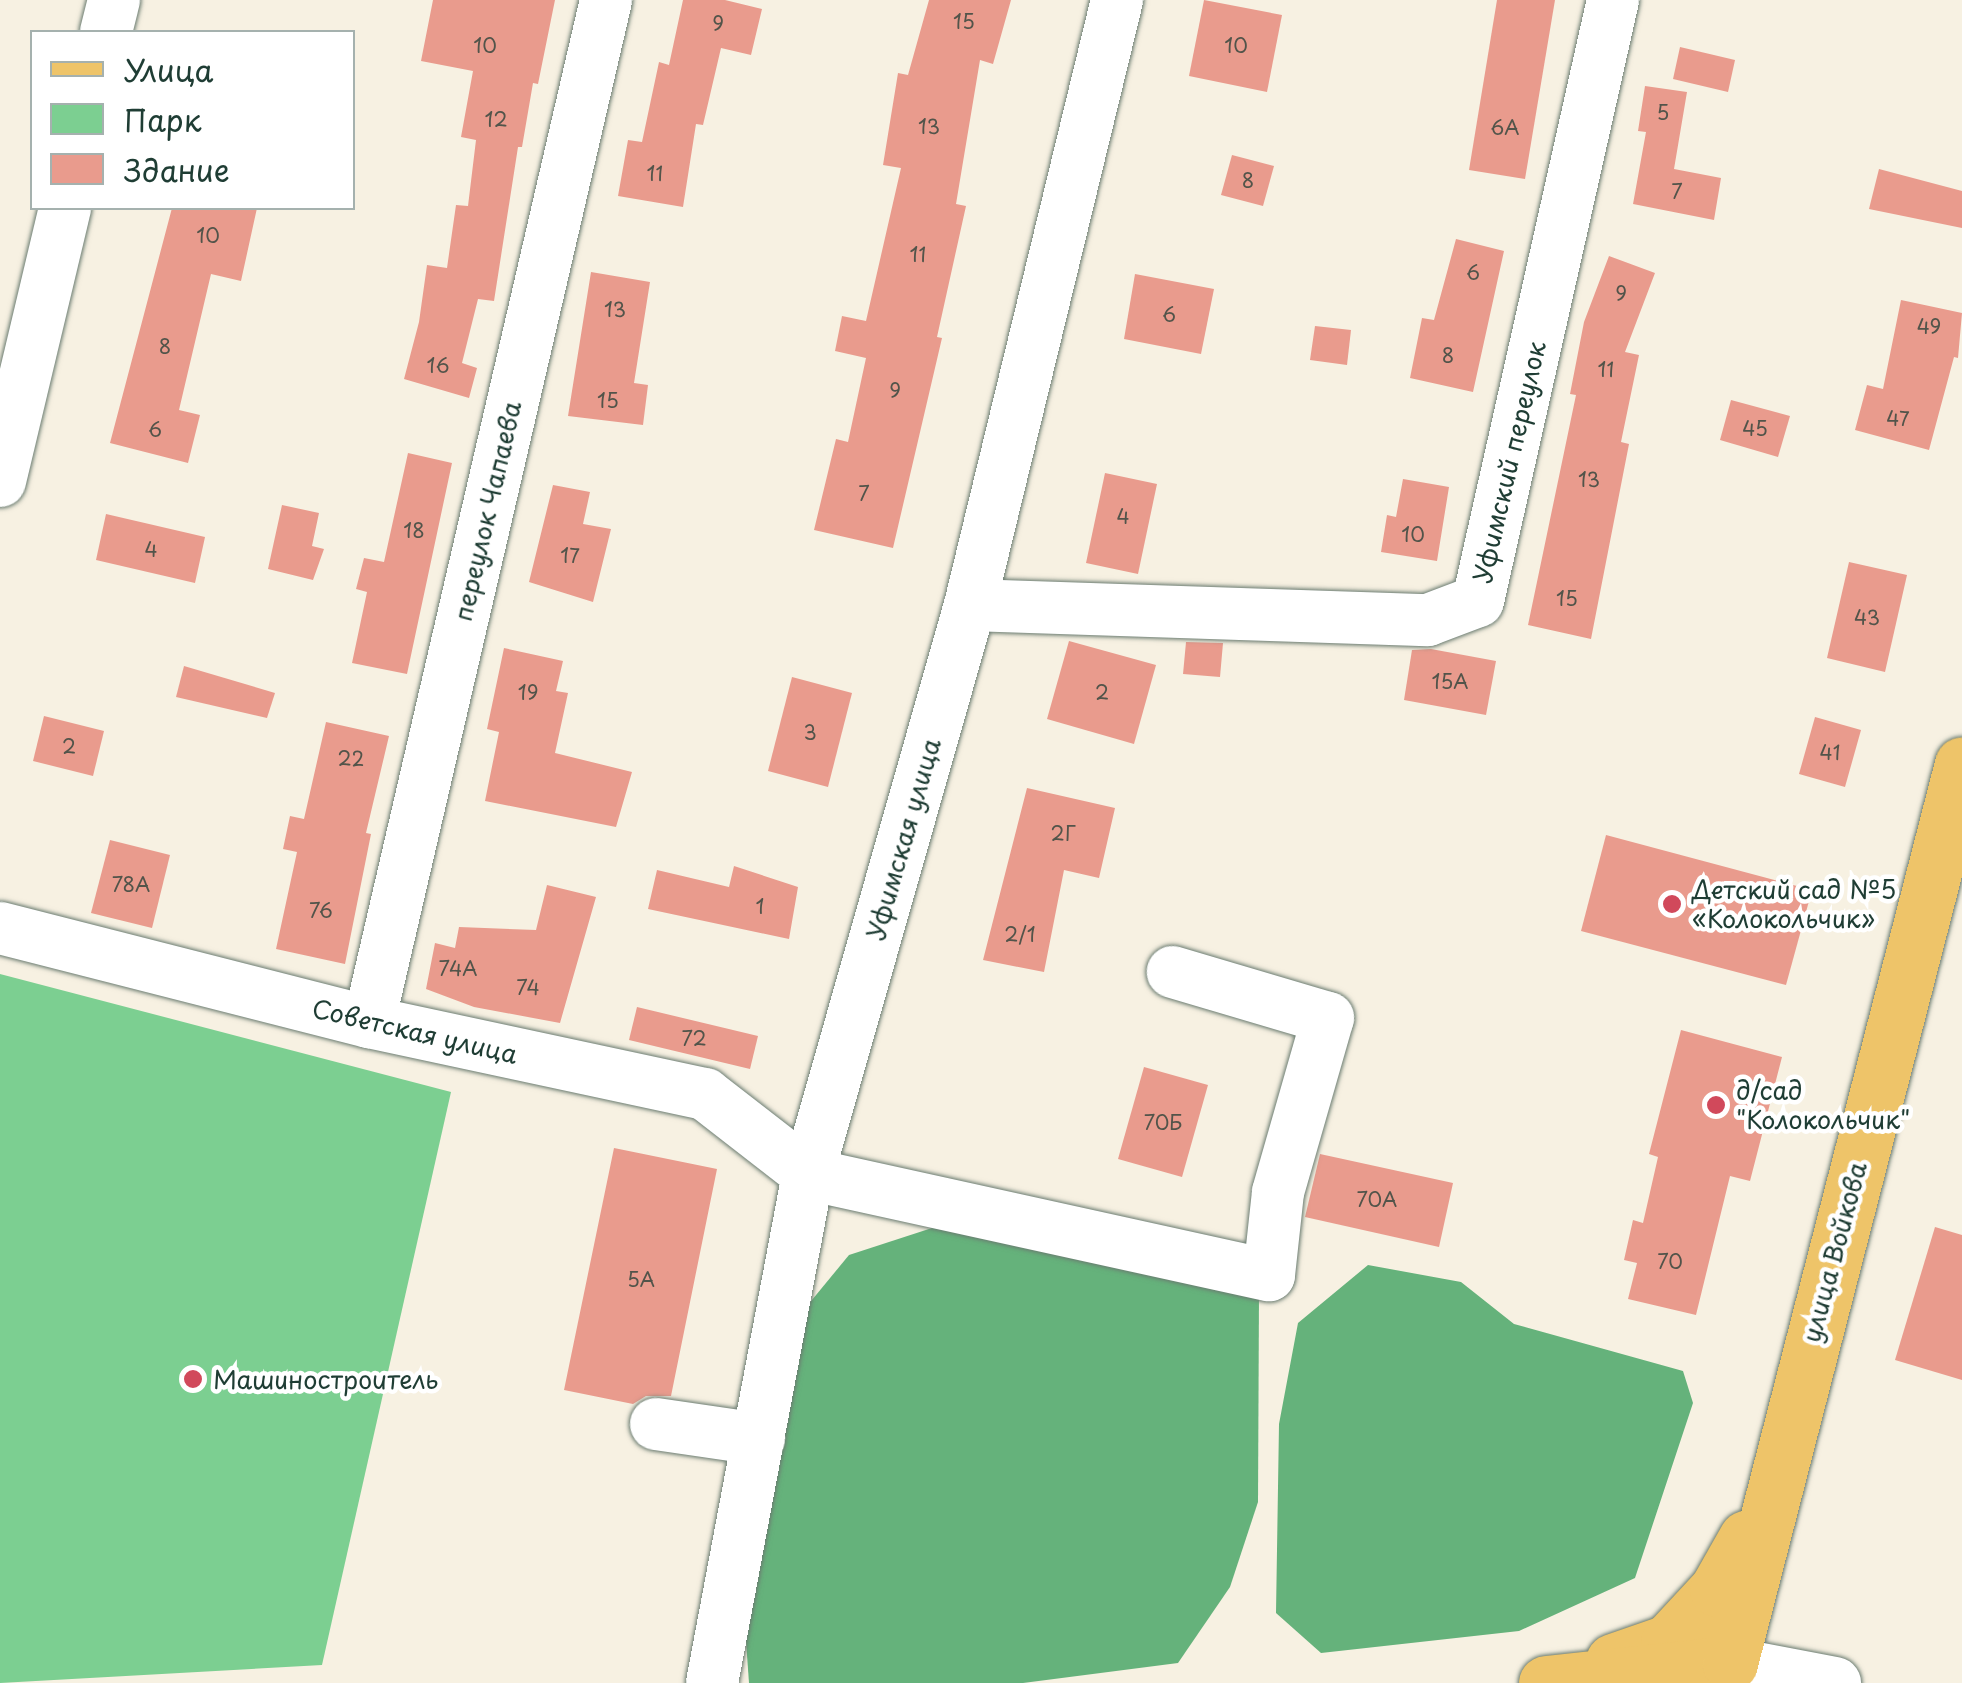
<!DOCTYPE html>
<html>
<head>
<meta charset="utf-8">
<style>
  body { margin:0 }
  #map { position:relative; width:1962px; height:1683px; overflow:hidden; background:#f7f1e2; font-family:"Playpen Sans",sans-serif }
  div>[style] { position:absolute }
  .green>* { inset:0; background:#7ccf91 }
  .forest>* { inset:0; background:#65b27b }
  .building>* { inset:0; background:#e99b8d }
  .roads { filter:drop-shadow(0 0 2px #6b7c71) drop-shadow(0 0 2px #6b7c71) }
  .minor>* { height:52px; margin:-26px; padding:0 26px; transform-origin:26px; border-radius:26px; background:#fff }
  .major>* { height:55px; margin:-27.5px; padding:0 27.5px; transform-origin:27.5px; border-radius:27.5px; background:#eec469 }
  .dots>* { width:28px; height:28px; translate:-50% -50%; box-sizing:border-box; border:5px solid #fff; border-radius:50% }
  span { translate:-50% -50%; white-space:nowrap; text-align:center; line-height:1.15; -webkit-text-stroke:9px #fff; paint-order:stroke }
  .number-label { font-size:20px; color:#52544a }
  .number-label span { -webkit-text-stroke-width:0 }
  .street-label { font-size:25px; color:#1f3d34 }
  .poi-label { font-size:25px; color:#1f3d34 }
  .left { translate:0 -50%; text-align:left }
  .legend { position:absolute; left:30px; top:30px; width:325px; height:180px; box-sizing:border-box; background:#fff; border:2px solid #a5b1ae; margin:0; padding:12px 18px; list-style:none; font-size:30px; color:#1f3d34 }
  .legend li { display:flex; align-items:center; gap:20px; height:50px }
  .legend b { width:50px; border:2px solid #a5b1ae }
</style>
</head>
<body>
<div id="map">
  <div class="green">
    <i style="clip-path:polygon(0 974px,451px 1092px,322px 1665px,0 1683px)"></i>
  </div>
  <div class="forest">
    <i style="clip-path:polygon(975px 1214px,1259px 1291px,1258px 1502px,1230px 1587px,1178px 1663px,1023px 1683px,749px 1683px,744px 1613px,793px 1323px,849px 1255px)"></i>
    <i style="clip-path:polygon(1368px 1265px,1461px 1282px,1514px 1324px,1683px 1371px,1693px 1403px,1635px 1578px,1519px 1631px,1321px 1653px,1276px 1613px,1279px 1424px,1298px 1323px)"></i>
  </div>
  <div class="building">
    <i style="clip-path:polygon(433px 0,555px 0,538px 84px,533px 83px,522px 147px,518px 147px,494px 301px,478px 299px,462px 363px,477px 368px,469px 398px,404px 379px,419px 322px,427px 265px,447px 268px,456px 205px,468px 206px,476px 140px,461px 137px,473px 71px,421px 61px)"></i>
    <i style="clip-path:polygon(683px 0,725px 0,762px 9px,751px 55px,721px 48px,703px 125px,696px 124px,683px 207px,618px 196px,628px 140px,642px 142px,659px 62px,669px 65px)"></i>
    <i style="clip-path:polygon(929px 0,1011px 0,993px 64px,980px 60px,956px 204px,966px 206px,937px 337px,942px 338px,893px 548px,814px 530px,836px 439px,848px 442px,866px 358px,835px 351px,842px 316px,866px 321px,901px 168px,883px 165px,898px 73px,908px 75px)"></i>
    <i style="clip-path:polygon(1204px 0,1282px 15px,1267px 92px,1189px 76px)"></i>
    <i style="clip-path:polygon(1497px 0,1555px 0,1525px 179px,1469px 170px)"></i>
    <i style="clip-path:polygon(1680px 47px,1735px 60px,1728px 92px,1673px 79px)"></i>
    <i style="clip-path:polygon(1645px 86px,1687px 92px,1674px 169px,1721px 178px,1714px 220px,1633px 204px,1646px 132px,1638px 131px)"></i>
    <i style="clip-path:polygon(1232px 155px,1274px 166px,1263px 206px,1221px 195px)"></i>
    <i style="clip-path:polygon(1879px 169px,1962px 191px,1962px 228px,1869px 209px)"></i>
    <i style="clip-path:polygon(172px 208px,257px 208px,241px 281px,211px 274px,179px 410px,200px 415px,188px 463px,110px 443px)"></i>
    <i style="clip-path:polygon(1456px 239px,1504px 251px,1473px 392px,1410px 378px,1422px 318px,1434px 320px)"></i>
    <i style="clip-path:polygon(1609px 256px,1655px 273px,1625px 352px,1639px 355px,1621px 442px,1629px 444px,1591px 639px,1528px 625px,1576px 395px,1570px 394px,1584px 322px)"></i>
    <i style="clip-path:polygon(591px 272px,650px 282px,634px 383px,648px 385px,643px 425px,568px 416px)"></i>
    <i style="clip-path:polygon(1135px 274px,1214px 289px,1201px 354px,1124px 339px)"></i>
    <i style="clip-path:polygon(1901px 300px,1962px 313px,1958px 358px,1954px 357px,1929px 450px,1855px 430px,1867px 385px,1883px 389px)"></i>
    <i style="clip-path:polygon(1315px 326px,1351px 330px,1347px 365px,1310px 360px)"></i>
    <i style="clip-path:polygon(1731px 400px,1790px 416px,1778px 457px,1720px 440px)"></i>
    <i style="clip-path:polygon(408px 453px,452px 463px,407px 674px,352px 663px,367px 592px,356px 589px,364px 558px,384px 562px)"></i>
    <i style="clip-path:polygon(1105px 473px,1157px 484px,1138px 574px,1086px 563px)"></i>
    <i style="clip-path:polygon(1403px 479px,1449px 487px,1437px 561px,1381px 552px,1387px 515px,1396px 517px)"></i>
    <i style="clip-path:polygon(553px 485px,590px 492px,583px 524px,611px 529px,593px 602px,529px 582px)"></i>
    <i style="clip-path:polygon(282px 505px,319px 513px,312px 546px,324px 549px,313px 580px,268px 569px)"></i>
    <i style="clip-path:polygon(106px 514px,205px 537px,195px 583px,96px 560px)"></i>
    <i style="clip-path:polygon(1849px 562px,1907px 575px,1885px 672px,1827px 658px)"></i>
    <i style="clip-path:polygon(1069px 641px,1156px 665px,1134px 744px,1047px 719px)"></i>
    <i style="clip-path:polygon(1186px 642px,1223px 643px,1220px 677px,1183px 674px)"></i>
    <i style="clip-path:polygon(504px 648px,563px 661px,556px 691px,568px 693px,555px 753px,632px 772px,616px 827px,485px 801px,499px 732px,487px 729px)"></i>
    <i style="clip-path:polygon(1431px 649px,1496px 661px,1486px 715px,1404px 700px,1412px 650px)"></i>
    <i style="clip-path:polygon(184px 666px,275px 693px,267px 718px,176px 697px)"></i>
    <i style="clip-path:polygon(792px 677px,852px 693px,828px 787px,768px 771px)"></i>
    <i style="clip-path:polygon(44px 716px,104px 731px,93px 776px,33px 761px)"></i>
    <i style="clip-path:polygon(1815px 717px,1861px 730px,1845px 787px,1799px 774px)"></i>
    <i style="clip-path:polygon(326px 722px,389px 736px,366px 833px,371px 834px,345px 964px,276px 949px,297px 852px,283px 849px,290px 816px,304px 819px)"></i>
    <i style="clip-path:polygon(1027px 788px,1115px 808px,1099px 878px,1064px 870px,1044px 972px,983px 960px)"></i>
    <i style="clip-path:polygon(1606px 835px,1812px 890px,1786px 985px,1581px 931px)"></i>
    <i style="clip-path:polygon(110px 840px,170px 855px,152px 928px,91px 913px)"></i>
    <i style="clip-path:polygon(734px 866px,798px 887px,789px 939px,648px 909px,657px 870px,729px 887px)"></i>
    <i style="clip-path:polygon(547px 885px,596px 897px,560px 1023px,474px 1007px,426px 989px,435px 943px,455px 948px,459px 927px,536px 930px)"></i>
    <i style="clip-path:polygon(637px 1007px,758px 1036px,750px 1069px,629px 1040px)"></i>
    <i style="clip-path:polygon(1681px 1030px,1782px 1057px,1750px 1181px,1730px 1176px,1696px 1315px,1628px 1299px,1637px 1263px,1624px 1260px,1633px 1220px,1643px 1223px,1658px 1157px,1649px 1154px)"></i>
    <i style="clip-path:polygon(1144px 1067px,1208px 1085px,1182px 1177px,1118px 1159px)"></i>
    <i style="clip-path:polygon(614px 1148px,717px 1169px,671px 1396px,646px 1396px,633px 1404px,564px 1390px)"></i>
    <i style="clip-path:polygon(1320px 1154px,1453px 1183px,1439px 1247px,1305px 1217px)"></i>
    <i style="clip-path:polygon(1935px 1227px,1962px 1235px,1962px 1380px,1895px 1360px)"></i>
  </div>
  <div class="roads">
    <div class="minor">
      <i style="left:106px;top:32px;width:33px;rotate:-76deg"></i>
      <i style="left:0;top:481px;width:281px;rotate:-76.6deg"></i>
      <i style="left:970px;top:605px;width:458px;rotate:1.9deg"></i>
      <i style="left:1428px;top:620px;width:53px;rotate:-20.8deg"></i>
      <i style="left:1478px;top:601px;width:616px;rotate:-77.34deg"></i>
      <i style="left:0;top:928px;width:381px;rotate:14.3deg"></i>
      <i style="left:369px;top:1022px;width:344px;rotate:12.1deg"></i>
      <i style="left:705px;top:1094px;width:130px;rotate:37.8deg"></i>
      <i style="left:808px;top:1174px;width:472px;rotate:12.4deg"></i>
      <i style="left:1269px;top:1275px;width:83px;rotate:-83.8deg"></i>
      <i style="left:1278px;top:1192px;width:181px;rotate:-74deg"></i>
      <i style="left:1328px;top:1018px;width:162px;rotate:-163.5deg"></i>
      <i style="left:369px;top:1022px;width:1049px;rotate:-76.94deg"></i>
      <i style="left:656px;top:1424px;width:104px;rotate:8.3deg"></i>
      <i style="left:712px;top:1683px;width:518px;rotate:-79.32deg"></i>
      <i style="left:808px;top:1174px;width:592px;rotate:-74.11deg"></i>
      <i style="left:970px;top:605px;width:623px;rotate:-76.34deg"></i>
      <i style="left:1725px;top:1683px;width:21px;rotate:-76deg"></i>
      <i style="left:1730px;top:1663px;width:107px;rotate:10.8deg"></i>
    </div>
    <div class="major">
      <i style="left:1613px;top:1661px;width:58px;rotate:-19.1deg"></i>
      <i style="left:1668px;top:1642px;width:72px;rotate:-47.2deg"></i>
      <i style="left:1717px;top:1589px;width:59px;rotate:-60.4deg"></i>
      <i style="left:1546px;top:1683px;width:185px;rotate:-6.2deg"></i>
      <i style="left:1730px;top:1663px;width:928px;rotate:-75.53deg"></i>
    </div>
  </div>
  <div class="dots">
    <i style="left:1672px;top:904px;background:#d1495b"></i>
    <i style="left:1716px;top:1105px;background:#d1495b"></i>
    <i style="left:193px;top:1379px;background:#d1495b"></i>
  </div>
  <div class="number-label">
    <span style="left:964px;top:21px">15</span>
    <span style="left:718px;top:23px">9</span>
    <span style="left:485px;top:45px">10</span>
    <span style="left:1236px;top:45px">10</span>
    <span style="left:1663px;top:112px">5</span>
    <span style="left:496px;top:119px">12</span>
    <span style="left:929px;top:126px">13</span>
    <span style="left:1505px;top:127px">6А</span>
    <span style="left:655px;top:173px">11</span>
    <span style="left:1248px;top:180px">8</span>
    <span style="left:1677px;top:191px">7</span>
    <span style="left:208px;top:235px">10</span>
    <span style="left:918px;top:254px">11</span>
    <span style="left:1473px;top:272px">6</span>
    <span style="left:1621px;top:293px">9</span>
    <span style="left:615px;top:309px">13</span>
    <span style="left:1169px;top:314px">6</span>
    <span style="left:1929px;top:326px">49</span>
    <span style="left:165px;top:346px">8</span>
    <span style="left:1448px;top:355px">8</span>
    <span style="left:438px;top:365px">16</span>
    <span style="left:1606px;top:369px">11</span>
    <span style="left:895px;top:390px">9</span>
    <span style="left:608px;top:400px">15</span>
    <span style="left:1898px;top:418px">47</span>
    <span style="left:1755px;top:428px">45</span>
    <span style="left:155px;top:429px">6</span>
    <span style="left:1589px;top:479px">13</span>
    <span style="left:864px;top:493px">7</span>
    <span style="left:1123px;top:516px">4</span>
    <span style="left:414px;top:530px">18</span>
    <span style="left:1413px;top:534px">10</span>
    <span style="left:151px;top:549px">4</span>
    <span style="left:570px;top:555px">17</span>
    <span style="left:1567px;top:598px">15</span>
    <span style="left:1867px;top:617px">43</span>
    <span style="left:1450px;top:681px">15А</span>
    <span style="left:528px;top:692px">19</span>
    <span style="left:1102px;top:692px">2</span>
    <span style="left:810px;top:732px">3</span>
    <span style="left:69px;top:746px">2</span>
    <span style="left:1830px;top:752px">41</span>
    <span style="left:351px;top:758px">22</span>
    <span style="left:1063px;top:833px">2Г</span>
    <span style="left:131px;top:884px">78А</span>
    <span style="left:760px;top:906px">1</span>
    <span style="left:321px;top:910px">76</span>
    <span style="left:1020px;top:934px">2/1</span>
    <span style="left:458px;top:968px">74А</span>
    <span style="left:528px;top:987px">74</span>
    <span style="left:694px;top:1038px">72</span>
    <span style="left:1163px;top:1122px">70Б</span>
    <span style="left:1377px;top:1199px">70А</span>
    <span style="left:1670px;top:1261px">70</span>
    <span style="left:641px;top:1279px">5А</span>
  </div>
  <div class="street-label">
    <span style="left:1509px;top:462px;rotate:-77deg">Уфимский переулок</span>
    <span style="left:487px;top:511px;rotate:-77deg">переулок Чапаева</span>
    <span style="left:903px;top:839px;rotate:-74deg">Уфимская улица</span>
    <span style="left:415px;top:1031px;rotate:13deg">Советская улица</span>
    <span style="left:1834px;top:1252px;rotate:-75deg">улица Войкова</span>
  </div>
  <div class="poi-label">
    <span class="left" style="left:1692px;top:904px">Детский сад №5<br>«Колокольчик»</span>
    <span class="left" style="left:1736px;top:1105px">д/сад<br>"Колокольчик"</span>
    <span class="left" style="left:213px;top:1379px">Машиностроитель</span>
  </div>
  <ul class="legend">
  <li><b style="height:12px;background:#eec469"></b>Улица</li>
  <li><b style="height:28px;background:#7ccf91"></b>Парк</li>
  <li><b style="height:28px;background:#e99b8d"></b>Здание</li>
  </ul>
</div>
</body>
</html>
